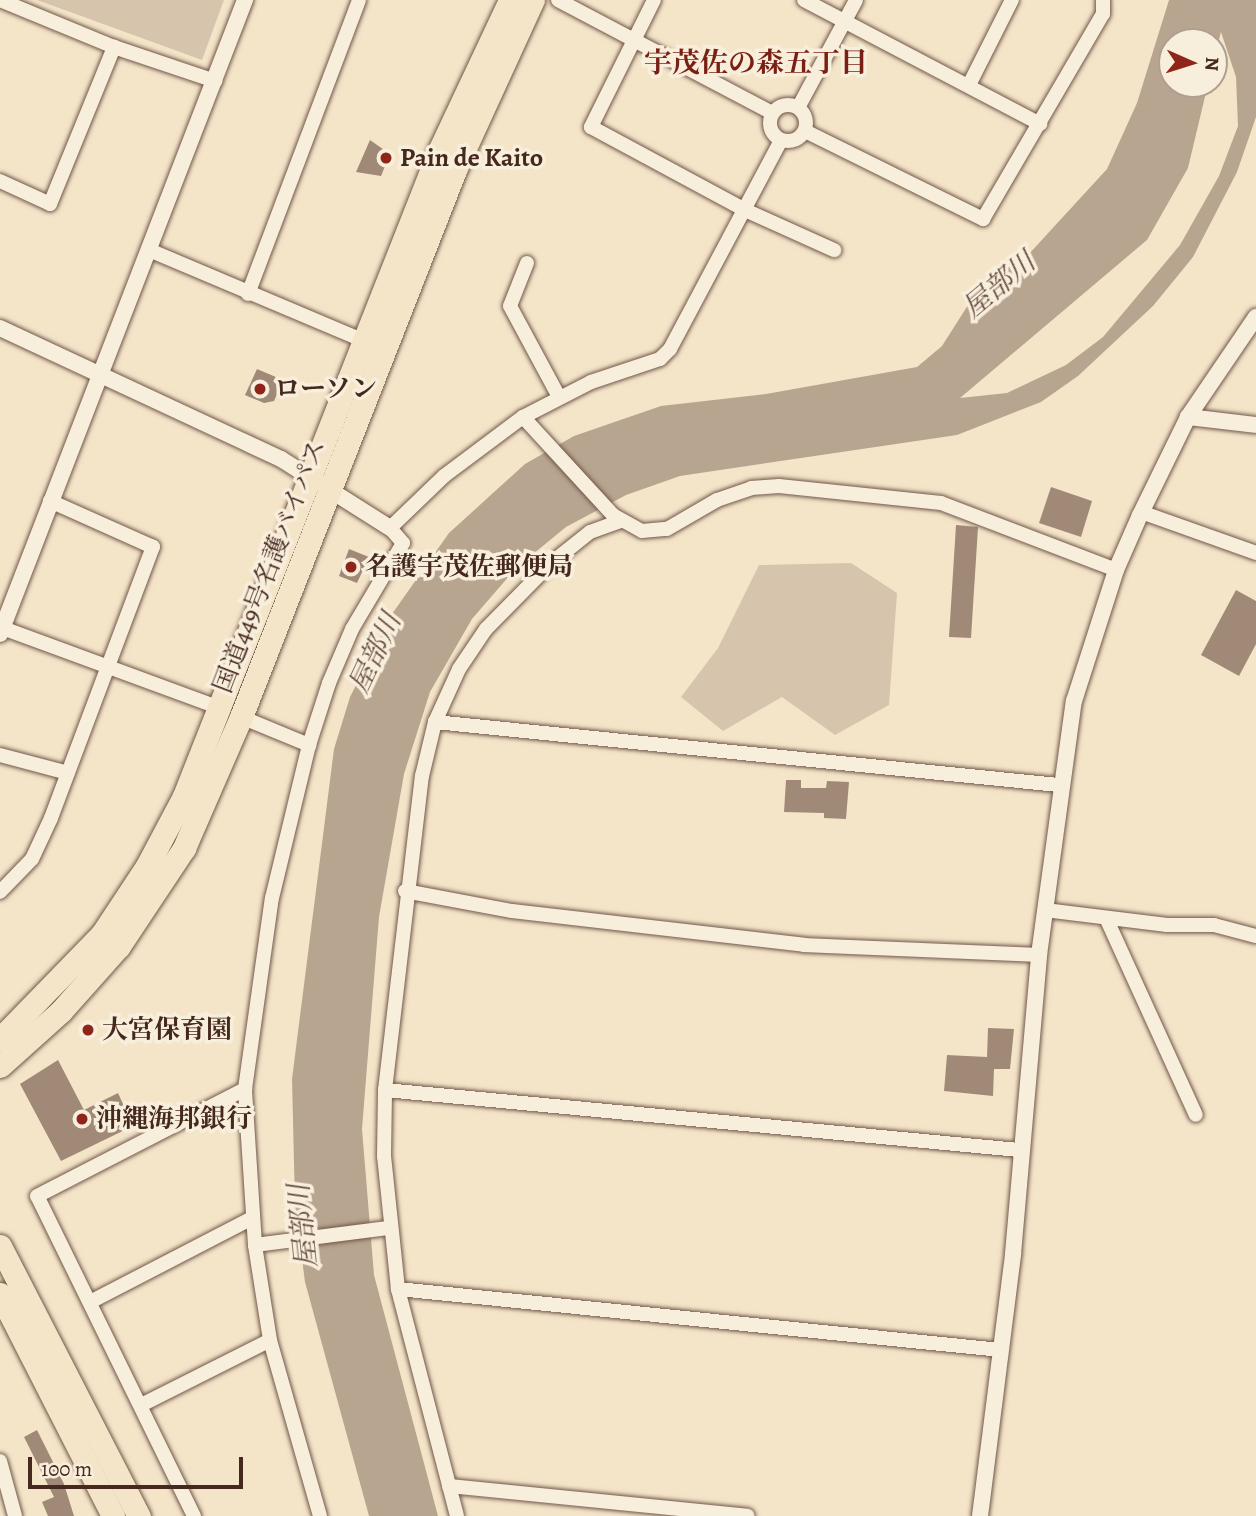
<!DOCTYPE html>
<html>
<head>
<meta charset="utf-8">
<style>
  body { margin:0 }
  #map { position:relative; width:1256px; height:1516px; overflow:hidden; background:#f4e5c9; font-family:Alegreya,"Noto Serif JP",serif }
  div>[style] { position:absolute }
  .green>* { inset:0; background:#d6c5ac }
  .water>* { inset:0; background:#b8a58f }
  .building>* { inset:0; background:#a08a77 }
  .roads { filter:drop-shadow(0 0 2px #715749) drop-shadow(0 0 2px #715749) }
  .minor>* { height:14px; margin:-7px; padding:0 7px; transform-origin:7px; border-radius:7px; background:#f8eedc }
  .minor>.ring { margin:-7px; padding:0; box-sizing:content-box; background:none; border:14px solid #f8eedc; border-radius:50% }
  .tertiary>* { height:16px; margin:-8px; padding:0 8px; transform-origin:8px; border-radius:8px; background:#f8eedc }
  .trunk>* { height:23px; margin:-11.5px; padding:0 11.5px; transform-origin:11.5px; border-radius:11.5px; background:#f4e5c9 }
  .dots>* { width:19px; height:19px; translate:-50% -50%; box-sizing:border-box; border:4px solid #f8eedc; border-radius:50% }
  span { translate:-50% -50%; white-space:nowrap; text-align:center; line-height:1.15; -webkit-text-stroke:7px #f8eedc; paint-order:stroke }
  .poi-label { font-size:26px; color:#45281e; font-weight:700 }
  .left { translate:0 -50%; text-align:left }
  .street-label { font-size:26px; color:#45281e }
  .neighbourhood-label { font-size:28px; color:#7a1f14; font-weight:700 }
  .water-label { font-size:28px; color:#684e40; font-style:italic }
  .north { position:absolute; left:1158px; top:28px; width:70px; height:70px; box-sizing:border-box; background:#f8eedc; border:2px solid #b09f90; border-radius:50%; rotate:93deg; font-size:19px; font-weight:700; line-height:28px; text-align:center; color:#45281e }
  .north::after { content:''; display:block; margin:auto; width:24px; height:32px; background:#8f2418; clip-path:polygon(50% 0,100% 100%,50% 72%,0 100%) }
  .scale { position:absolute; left:28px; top:1457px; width:215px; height:32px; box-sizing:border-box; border:4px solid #45281e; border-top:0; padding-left:9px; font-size:21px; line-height:24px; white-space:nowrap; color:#45281e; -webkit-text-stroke:5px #f8eedc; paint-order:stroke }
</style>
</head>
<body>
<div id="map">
  <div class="green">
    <i style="clip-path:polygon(37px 0,224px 0,202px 60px)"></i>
    <i style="clip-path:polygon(851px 563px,897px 593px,889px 705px,835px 735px,782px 697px,723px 731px,681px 697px,718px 648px,759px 565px)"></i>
  </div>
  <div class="water">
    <i style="clip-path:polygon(evenodd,1169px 0,1256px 0,1256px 117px,1237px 172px,1193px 257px,1153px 306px,1078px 376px,1041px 402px,957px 435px,680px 476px,626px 495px,566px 527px,516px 568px,472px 619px,430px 692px,404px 774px,379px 917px,362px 1129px,374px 1275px,438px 1516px,369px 1516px,305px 1282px,295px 1204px,292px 1079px,334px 749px,350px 697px,392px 614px,449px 533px,525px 464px,574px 436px,661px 406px,766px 394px,917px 367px,942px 346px,970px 302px,991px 278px,1028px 255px,1107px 169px,1137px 103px,1169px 0,1221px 32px,1236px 77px,1238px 126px,1219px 176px,1180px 245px,1103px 337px,1066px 365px,1007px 393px,960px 398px,1147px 240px,1188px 168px,1208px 84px,1172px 84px,1172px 42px,1214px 42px,1214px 58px,1221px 32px)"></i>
  </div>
  <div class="building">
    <i style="clip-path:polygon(370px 140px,390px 154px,381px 176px,356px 172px)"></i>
    <i style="clip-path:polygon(257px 369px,283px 380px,274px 401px,264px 403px,245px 395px)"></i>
    <i style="clip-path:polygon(1051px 487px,1092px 501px,1081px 537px,1039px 523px)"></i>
    <i style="clip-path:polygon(956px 525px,978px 527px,971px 638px,949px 637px)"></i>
    <i style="clip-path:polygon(349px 549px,369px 557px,357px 583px,339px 576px)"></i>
    <i style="clip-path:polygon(1236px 590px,1256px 601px,1256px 644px,1239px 676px,1201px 655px)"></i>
    <i style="clip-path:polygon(786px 780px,801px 780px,801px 788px,826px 788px,827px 781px,849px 782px,846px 819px,824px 818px,824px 813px,784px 812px)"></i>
    <i style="clip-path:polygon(988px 1028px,1014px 1029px,1010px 1069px,994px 1069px,993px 1096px,944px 1091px,947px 1055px,987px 1057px)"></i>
    <i style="clip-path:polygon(58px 1060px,84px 1110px,118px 1093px,133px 1126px,61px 1161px,20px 1084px)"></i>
    <i style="clip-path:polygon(37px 1430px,64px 1484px,74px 1516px,48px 1516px,42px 1502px,54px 1497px,24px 1437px)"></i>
  </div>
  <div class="roads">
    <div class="minor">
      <i style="left:0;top:0;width:123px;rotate:22.4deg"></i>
      <i style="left:114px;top:47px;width:107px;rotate:18.6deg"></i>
      <i style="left:558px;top:0;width:242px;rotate:27.8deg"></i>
      <i style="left:654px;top:0;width:142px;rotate:116.4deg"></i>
      <i style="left:591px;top:127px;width:175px;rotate:28.3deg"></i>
      <i style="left:745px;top:210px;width:98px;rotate:24.2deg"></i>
      <i style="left:804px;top:0;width:267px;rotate:27.7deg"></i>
      <i style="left:969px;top:85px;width:95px;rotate:-63.2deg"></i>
      <i class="ring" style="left:770px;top:105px;width:22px;height:22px"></i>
      <i style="left:799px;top:106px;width:120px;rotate:-61.7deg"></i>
      <i style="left:805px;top:131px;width:199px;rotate:26.3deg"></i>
      <i style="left:983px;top:219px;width:238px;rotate:-59.7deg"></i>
      <i style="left:1103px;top:14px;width:14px;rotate:-90deg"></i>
      <i style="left:0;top:181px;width:55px;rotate:24.7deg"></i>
      <i style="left:50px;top:204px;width:170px;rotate:-67.8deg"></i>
      <i style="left:149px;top:250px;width:231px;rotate:22.9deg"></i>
      <i style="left:527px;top:263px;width:46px;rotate:111.6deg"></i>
      <i style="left:510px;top:306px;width:103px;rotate:61.7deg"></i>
      <i style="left:248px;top:294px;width:314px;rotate:-69.3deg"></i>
      <i style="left:523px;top:417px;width:133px;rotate:47.4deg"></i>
      <i style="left:613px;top:515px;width:33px;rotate:29deg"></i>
      <i style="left:642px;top:531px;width:25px;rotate:-5deg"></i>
      <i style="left:667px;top:529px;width:58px;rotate:-30.1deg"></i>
      <i style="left:717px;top:500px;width:36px;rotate:-19deg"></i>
      <i style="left:751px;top:488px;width:28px;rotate:-4deg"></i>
      <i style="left:779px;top:486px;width:163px;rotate:6deg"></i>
      <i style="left:941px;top:503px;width:187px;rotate:20.9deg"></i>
      <i style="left:1141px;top:512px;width:122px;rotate:19.6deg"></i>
      <i style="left:0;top:627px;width:234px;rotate:20.2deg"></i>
      <i style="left:241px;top:717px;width:74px;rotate:22.4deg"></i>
      <i style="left:435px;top:722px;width:627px;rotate:5.77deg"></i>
      <i style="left:0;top:755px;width:70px;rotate:14.8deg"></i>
      <i style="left:405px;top:891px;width:109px;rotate:10.6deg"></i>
      <i style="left:512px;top:911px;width:294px;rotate:6.6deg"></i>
      <i style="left:804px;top:945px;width:235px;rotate:2.4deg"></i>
      <i style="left:0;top:892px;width:46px;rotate:-45.9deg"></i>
      <i style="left:32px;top:859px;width:45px;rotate:-65.1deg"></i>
      <i style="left:51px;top:818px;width:290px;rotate:-69.4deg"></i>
      <i style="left:153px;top:547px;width:113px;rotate:-155.9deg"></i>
      <i style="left:1045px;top:910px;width:123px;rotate:7deg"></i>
      <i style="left:1167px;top:925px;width:47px"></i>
      <i style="left:1214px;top:925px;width:43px;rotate:14.7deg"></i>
      <i style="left:1107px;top:920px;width:214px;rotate:65.5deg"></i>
      <i style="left:385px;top:1090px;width:637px;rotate:5.41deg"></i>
      <i style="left:255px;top:1245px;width:134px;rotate:-7.3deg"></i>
      <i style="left:398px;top:1289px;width:606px;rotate:5.78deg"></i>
      <i style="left:92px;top:1301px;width:180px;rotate:-27.4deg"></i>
      <i style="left:141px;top:1405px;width:144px;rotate:-26.7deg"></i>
      <i style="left:0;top:1461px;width:57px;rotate:74.7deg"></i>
      <i style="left:449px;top:1486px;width:300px;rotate:5.7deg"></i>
      <i style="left:194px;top:1516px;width:356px;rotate:-116.1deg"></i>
      <i style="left:37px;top:1196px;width:234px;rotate:-27.2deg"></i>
      <i style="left:320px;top:1516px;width:183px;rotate:-105.9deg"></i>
      <i style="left:270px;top:1340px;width:96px;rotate:-99deg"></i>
      <i style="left:255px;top:1245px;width:156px;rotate:-93.7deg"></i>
      <i style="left:245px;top:1089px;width:193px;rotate:-82deg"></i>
      <i style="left:272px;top:898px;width:157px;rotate:-76.4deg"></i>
      <i style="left:309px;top:745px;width:65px;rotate:-72.1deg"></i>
      <i style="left:329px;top:683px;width:59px;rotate:-66.9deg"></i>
      <i style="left:352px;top:629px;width:100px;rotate:-59.3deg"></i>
      <i style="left:403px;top:543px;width:20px;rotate:-131deg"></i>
      <i style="left:390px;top:528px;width:75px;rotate:-43.9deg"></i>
      <i style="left:444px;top:476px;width:99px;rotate:-36.8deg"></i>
      <i style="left:523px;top:417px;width:76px;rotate:-27.2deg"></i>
      <i style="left:591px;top:382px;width:73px;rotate:-18.4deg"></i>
      <i style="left:660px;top:359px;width:14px;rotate:-45deg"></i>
      <i style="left:670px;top:349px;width:234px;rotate:-62deg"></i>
      <i style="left:457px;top:1516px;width:235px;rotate:-104.6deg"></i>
      <i style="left:398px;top:1289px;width:134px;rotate:-96deg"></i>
      <i style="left:384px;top:1156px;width:66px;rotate:-89.1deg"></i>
      <i style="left:385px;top:1090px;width:316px;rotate:-83.3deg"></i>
      <i style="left:422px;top:776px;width:56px;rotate:-76.5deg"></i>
      <i style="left:435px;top:722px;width:58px;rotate:-65.6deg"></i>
      <i style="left:459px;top:669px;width:48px;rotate:-56deg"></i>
      <i style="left:486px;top:629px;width:91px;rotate:-45.4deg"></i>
      <i style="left:550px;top:564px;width:51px;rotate:-38.7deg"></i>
      <i style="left:590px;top:532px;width:32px;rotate:-20deg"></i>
    </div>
    <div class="tertiary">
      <i style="left:0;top:328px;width:310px;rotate:25deg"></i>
      <i style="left:281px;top:459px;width:129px;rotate:32.3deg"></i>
      <i style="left:1188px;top:417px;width:68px;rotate:6.7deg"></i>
      <i style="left:0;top:634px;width:680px;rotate:-68.87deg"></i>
      <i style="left:980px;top:1516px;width:264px;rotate:-82.8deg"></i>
      <i style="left:1013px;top:1254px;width:300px;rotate:-85deg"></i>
      <i style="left:1039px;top:955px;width:256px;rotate:-82.2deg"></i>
      <i style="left:1074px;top:701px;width:138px;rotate:-72.2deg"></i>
      <i style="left:1116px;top:570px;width:60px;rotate:-66.4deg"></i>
      <i style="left:1140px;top:515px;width:109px;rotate:-63.9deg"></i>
      <i style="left:1188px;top:417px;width:121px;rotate:-55.8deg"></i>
    </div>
    <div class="trunk">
      <i style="left:0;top:1039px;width:146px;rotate:-45.8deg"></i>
      <i style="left:102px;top:934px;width:82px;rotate:-56.5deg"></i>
      <i style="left:147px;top:866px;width:79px;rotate:-62.1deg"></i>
      <i style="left:184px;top:796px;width:694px;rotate:-68.43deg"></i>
      <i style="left:439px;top:151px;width:167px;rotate:-64.8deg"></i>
      <i style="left:0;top:1066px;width:82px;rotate:-42deg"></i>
      <i style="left:61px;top:1011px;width:87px;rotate:-48.3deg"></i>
      <i style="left:119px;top:946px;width:118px;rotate:-56.4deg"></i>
      <i style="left:184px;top:848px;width:143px;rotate:-66.5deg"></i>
      <i style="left:241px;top:717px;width:587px;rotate:-68.63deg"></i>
      <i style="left:455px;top:170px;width:187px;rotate:-65.4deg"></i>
      <i style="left:0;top:1246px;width:304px;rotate:62.8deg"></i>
      <i style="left:0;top:1294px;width:249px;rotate:63deg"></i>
    </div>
  </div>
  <div class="dots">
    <i style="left:386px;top:158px;background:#8f2418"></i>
    <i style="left:260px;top:389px;background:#8f2418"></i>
    <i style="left:351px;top:567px;background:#8f2418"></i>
    <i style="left:88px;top:1030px;background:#8f2418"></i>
    <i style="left:82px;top:1119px;background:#8f2418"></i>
  </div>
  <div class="poi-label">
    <span class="left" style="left:400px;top:158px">Pain de Kaito</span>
    <span class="left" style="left:274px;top:389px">ローソン</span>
    <span class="left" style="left:365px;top:567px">名護宇茂佐郵便局</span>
    <span class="left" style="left:102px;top:1030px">大宮保育園</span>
    <span class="left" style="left:96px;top:1119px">沖縄海邦銀行</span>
  </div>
  <div class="street-label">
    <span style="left:270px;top:566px;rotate:-69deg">国道449号名護バイパス</span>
  </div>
  <div class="neighbourhood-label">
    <span style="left:756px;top:63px">宇茂佐の森五丁目</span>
  </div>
  <div class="water-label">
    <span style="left:999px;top:285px;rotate:-40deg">屋部川</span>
    <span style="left:375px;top:653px;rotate:-65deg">屋部川</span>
    <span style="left:303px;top:1226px;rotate:-96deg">屋部川</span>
  </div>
  <div class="north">N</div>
  <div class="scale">100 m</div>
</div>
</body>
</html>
